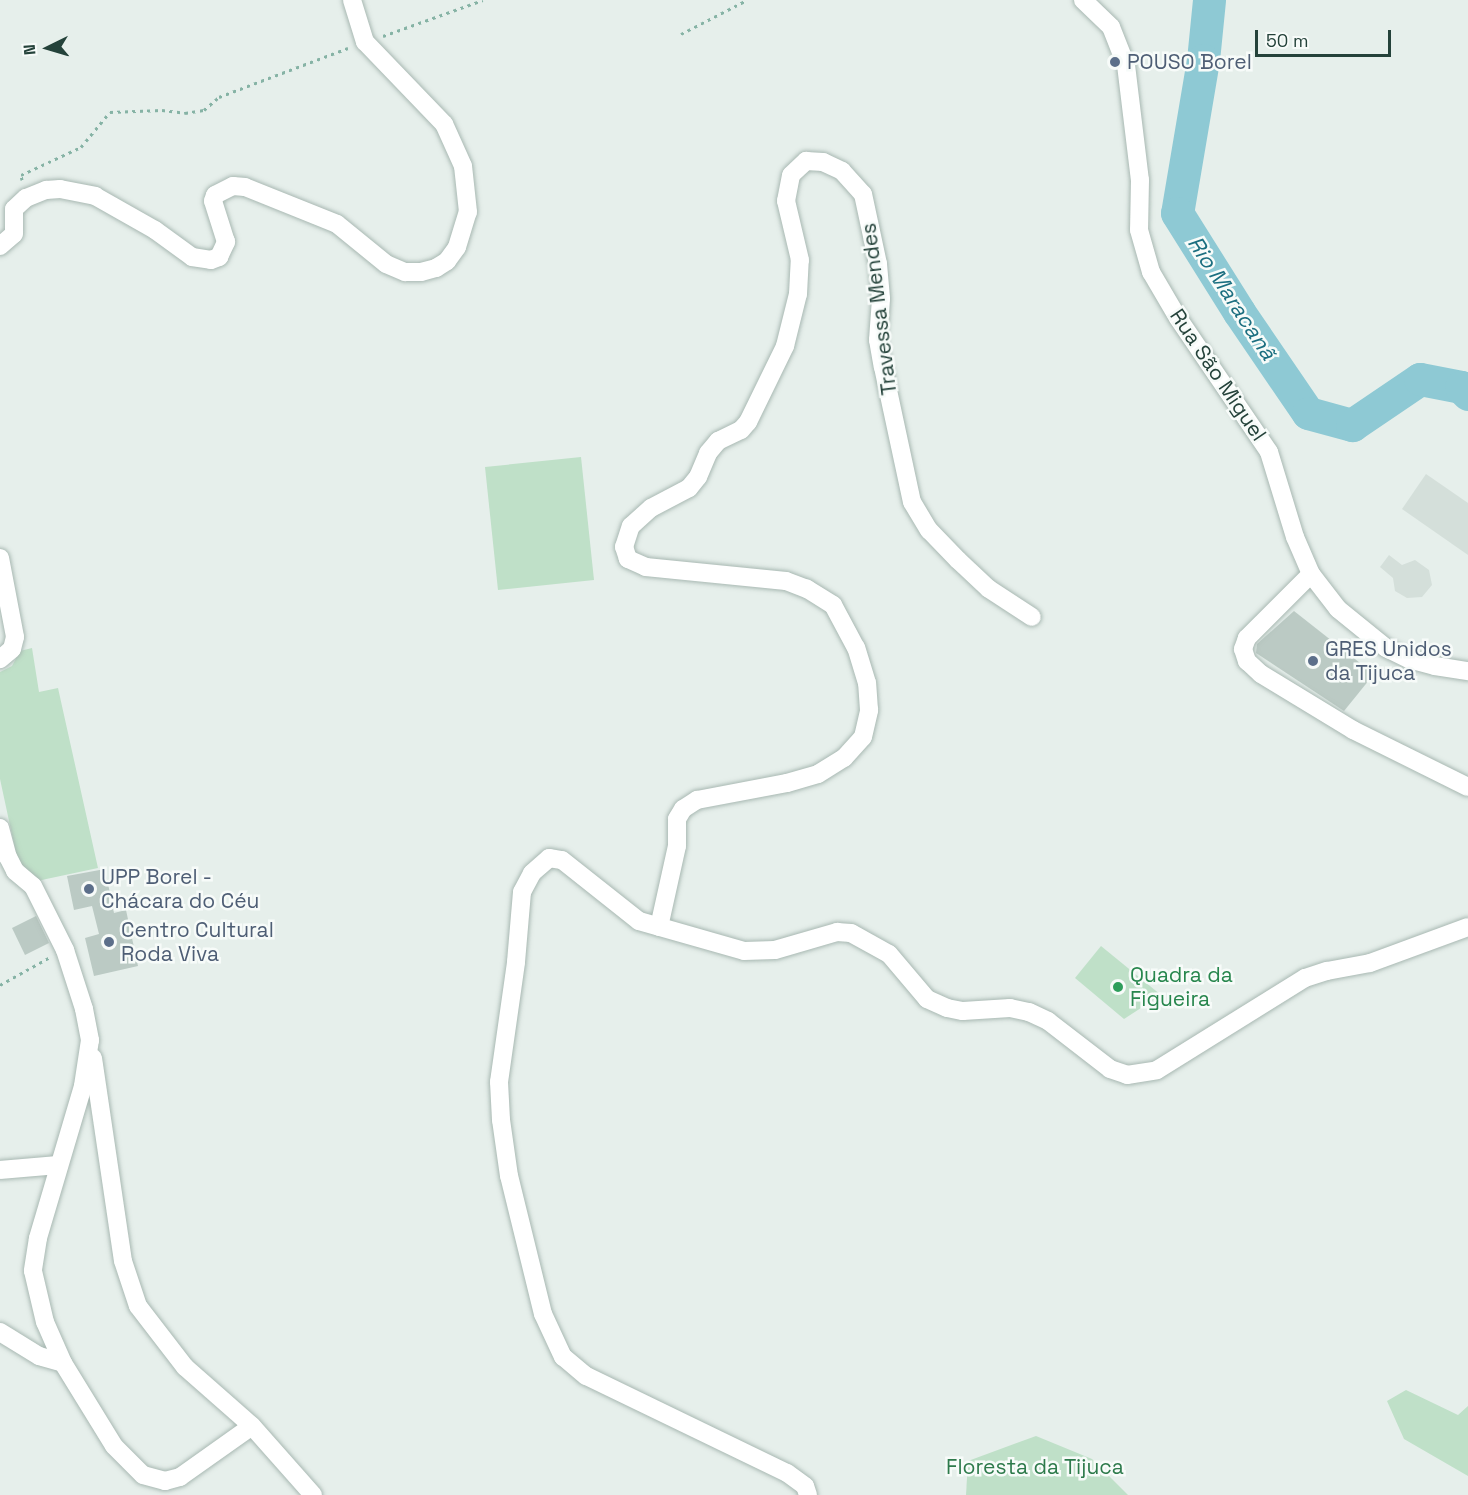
<!DOCTYPE html>
<html>
<head>
<meta charset="utf-8">
<style>
  body { margin:0 }
  #map { position:relative; width:1468px; height:1495px; overflow:hidden; background:#e6efeb; font-family:"Space Grotesk",sans-serif }
  div>[style] { position:absolute }
  .built>* { inset:0; background:#d4dfda }
  .green>* { inset:0; background:#bfe0c8 }
  .river>* { height:33px; margin:-16.5px; padding:0 16.5px; transform-origin:16.5px; border-radius:16.5px; background:#8ec9d4 }
  .building>* { inset:0; background:#bbcac4 }
  .path>* { height:3px; margin-top:-1.5px; transform-origin:0; background:repeating-linear-gradient(90deg,#86b3a5 0 3px,transparent 0 7.5px) }
  .roads { filter:drop-shadow(0 0 2px #a8b8b2) drop-shadow(0 0 2px #a8b8b2) }
  .minor>* { height:18px; margin:-9px; padding:0 9px; transform-origin:9px; border-radius:9px; background:#fff }
  .tertiary>* { height:18px; margin:-9px; padding:0 9px; transform-origin:9px; border-radius:9px; background:#fff }
  .dots>* { width:16px; height:16px; translate:-50% -50%; box-sizing:border-box; border:3px solid #f7fbf9; border-radius:50% }
  span { translate:-50% -50%; white-space:nowrap; text-align:center; line-height:1.15; -webkit-text-stroke:5px #f7fbf9; paint-order:stroke }
  .service-label { font-size:21px; color:#4e5e75 }
  .left { translate:0 -50%; text-align:left }
  .street-label { font-size:21px; color:#24423a }
  .leisure-label { font-size:21px; color:#27864d }
  .park-label { font-size:21px; color:#2d7a4b }
  .water-label { font-size:22px; color:#1c6f80; font-style:italic }
  .north { position:absolute; left:18px; top:18px; width:60px; height:60px; -webkit-text-stroke:4px #f7fbf9; paint-order:stroke; rotate:265deg; font-size:16px; font-weight:700; line-height:24px; text-align:center; color:#24423a }
  .north::after { content:''; display:block; margin:auto; width:21px; height:27px; background:#24423a; clip-path:polygon(50% 0,100% 100%,50% 72%,0 100%) }
  .scale { position:absolute; left:1255px; top:30px; width:136px; height:27px; box-sizing:border-box; border:3px solid #24423a; border-top:0; padding-left:8px; font-size:18px; line-height:21px; white-space:nowrap; color:#24423a; -webkit-text-stroke:4px #f7fbf9; paint-order:stroke }
</style>
</head>
<body>
<div id="map">
  <div class="built">
    <i style="clip-path:polygon(1426px 474px,1468px 503px,1468px 555px,1402px 509px)"></i>
    <i style="clip-path:polygon(1389px 555px,1402px 565px,1415px 560px,1429px 570px,1432px 585px,1422px 597px,1407px 598px,1395px 591px,1393px 578px,1380px 567px)"></i>
  </div>
  <div class="green">
    <i style="clip-path:polygon(581px 457px,594px 580px,498px 590px,485px 467px)"></i>
    <i style="clip-path:polygon(32px 648px,39px 692px,58px 688px,98px 868px,37px 881px,28px 874px,17px 858px,0 779px,0 672px,12px 666px,20px 651px)"></i>
    <i style="clip-path:polygon(1101px 946px,1161px 995px,1124px 1019px,1075px 978px)"></i>
    <i style="clip-path:polygon(1406px 1390px,1458px 1415px,1468px 1406px,1468px 1476px,1404px 1439px,1387px 1401px)"></i>
    <i style="clip-path:polygon(1036px 1436px,1092px 1459px,1128px 1495px,966px 1495px,968px 1461px)"></i>
  </div>
  <div class="river">
    <i style="left:1209px;top:0;width:60px;rotate:95.7deg"></i>
    <i style="left:1203px;top:60px;width:155px;rotate:99.6deg"></i>
    <i style="left:1177px;top:213px;width:117px;rotate:57.9deg"></i>
    <i style="left:1239px;top:312px;width:122px;rotate:55.7deg"></i>
    <i style="left:1308px;top:413px;width:46px;rotate:15.3deg"></i>
    <i style="left:1352px;top:425px;width:82px;rotate:-34.1deg"></i>
    <i style="left:1420px;top:379px;width:42px;rotate:11deg"></i>
    <i style="left:1461px;top:387px;width:10px;rotate:45deg"></i>
  </div>
  <div class="building">
    <i style="clip-path:polygon(1294px 611px,1374px 674px,1344px 711px,1256px 653px,1257px 644px)"></i>
    <i style="clip-path:polygon(105px 869px,114px 913px,126px 910px,138px 966px,94px 976px,85px 938px,99px 934px,92px 906px,74px 910px,67px 876px)"></i>
    <i style="clip-path:polygon(36px 916px,49px 943px,25px 955px,12px 928px)"></i>
  </div>
  <div class="path">
    <i style="left:681px;top:34px;width:74px;rotate:-27.3deg"></i>
    <i style="left:383px;top:36px;width:106px;rotate:-19.8deg"></i>
    <i style="left:22px;top:180px;width:5px;rotate:-101deg"></i>
    <i style="left:21px;top:175px;width:66px;rotate:-25deg"></i>
    <i style="left:81px;top:147px;width:45px;rotate:-50.4deg"></i>
    <i style="left:110px;top:112px;width:52px;rotate:-2.2deg"></i>
    <i style="left:162px;top:110px;width:23px;rotate:7deg"></i>
    <i style="left:185px;top:113px;width:19px;rotate:-9deg"></i>
    <i style="left:204px;top:110px;width:20px;rotate:-41deg"></i>
    <i style="left:219px;top:97px;width:138px;rotate:-20.8deg"></i>
    <i style="left:0;top:985px;width:57px;rotate:-29.2deg"></i>
  </div>
  <div class="roads">
    <div class="minor">
      <i style="left:0;top:246px;width:18px;rotate:-41deg"></i>
      <i style="left:14px;top:234px;width:25px;rotate:-90deg"></i>
      <i style="left:14px;top:209px;width:16px;rotate:-43deg"></i>
      <i style="left:26px;top:198px;width:22px;rotate:-22deg"></i>
      <i style="left:46px;top:190px;width:14px;rotate:-4deg"></i>
      <i style="left:60px;top:189px;width:36px;rotate:11deg"></i>
      <i style="left:95px;top:196px;width:69px;rotate:29.5deg"></i>
      <i style="left:155px;top:230px;width:46px;rotate:36.1deg"></i>
      <i style="left:192px;top:257px;width:19px;rotate:9deg"></i>
      <i style="left:211px;top:260px;width:9px;rotate:-21deg"></i>
      <i style="left:219px;top:257px;width:17px;rotate:-65deg"></i>
      <i style="left:226px;top:242px;width:43px;rotate:-107.6deg"></i>
      <i style="left:213px;top:201px;width:6px;rotate:-72deg"></i>
      <i style="left:215px;top:195px;width:20px;rotate:-27deg"></i>
      <i style="left:233px;top:186px;width:12px;rotate:5deg"></i>
      <i style="left:245px;top:187px;width:99px;rotate:21.9deg"></i>
      <i style="left:337px;top:224px;width:63px;rotate:39.2deg"></i>
      <i style="left:386px;top:264px;width:21px;rotate:23deg"></i>
      <i style="left:405px;top:272px;width:16px"></i>
      <i style="left:421px;top:272px;width:16px;rotate:-15deg"></i>
      <i style="left:436px;top:268px;width:13px;rotate:-32deg"></i>
      <i style="left:447px;top:261px;width:17px;rotate:-54deg"></i>
      <i style="left:457px;top:247px;width:37px;rotate:-73deg"></i>
      <i style="left:468px;top:212px;width:46px;rotate:-96.2deg"></i>
      <i style="left:463px;top:166px;width:46px;rotate:-114.3deg"></i>
      <i style="left:444px;top:124px;width:114px;rotate:-133.9deg"></i>
      <i style="left:365px;top:42px;width:44px;rotate:-107.2deg"></i>
      <i style="left:0;top:558px;width:80px;rotate:79.2deg"></i>
      <i style="left:15px;top:637px;width:12px;rotate:104deg"></i>
      <i style="left:12px;top:649px;width:16px;rotate:140deg"></i>
      <i style="left:1311px;top:574px;width:91px;rotate:135deg"></i>
      <i style="left:1247px;top:638px;width:12px;rotate:110deg"></i>
      <i style="left:1243px;top:649px;width:13px;rotate:72deg"></i>
      <i style="left:1247px;top:661px;width:19px;rotate:43deg"></i>
      <i style="left:1261px;top:674px;width:108px;rotate:31.3deg"></i>
      <i style="left:1353px;top:730px;width:128px;rotate:26.4deg"></i>
      <i style="left:0;top:828px;width:30px;rotate:75deg"></i>
      <i style="left:8px;top:857px;width:16px;rotate:63deg"></i>
      <i style="left:15px;top:871px;width:23px;rotate:40deg"></i>
      <i style="left:33px;top:886px;width:72px;rotate:63.4deg"></i>
      <i style="left:65px;top:950px;width:62px;rotate:72.1deg"></i>
      <i style="left:84px;top:1009px;width:32px;rotate:79deg"></i>
      <i style="left:90px;top:1040px;width:47px;rotate:98.7deg"></i>
      <i style="left:83px;top:1086px;width:159px;rotate:106.5deg"></i>
      <i style="left:38px;top:1238px;width:33px;rotate:99deg"></i>
      <i style="left:33px;top:1271px;width:52px;rotate:76.8deg"></i>
      <i style="left:45px;top:1322px;width:45px;rotate:66.3deg"></i>
      <i style="left:63px;top:1363px;width:97px;rotate:58.4deg"></i>
      <i style="left:114px;top:1446px;width:41px;rotate:45deg"></i>
      <i style="left:143px;top:1475px;width:23px;rotate:15deg"></i>
      <i style="left:165px;top:1481px;width:16px;rotate:-15deg"></i>
      <i style="left:180px;top:1477px;width:88px;rotate:-35.3deg"></i>
      <i style="left:659px;top:927px;width:83px;rotate:-77.5deg"></i>
      <i style="left:677px;top:846px;width:27px;rotate:-90deg"></i>
      <i style="left:677px;top:819px;width:12px;rotate:-59deg"></i>
      <i style="left:683px;top:809px;width:17px;rotate:-33deg"></i>
      <i style="left:697px;top:800px;width:92px;rotate:-10.7deg"></i>
      <i style="left:787px;top:783px;width:32px;rotate:-16deg"></i>
      <i style="left:818px;top:774px;width:31px;rotate:-32deg"></i>
      <i style="left:844px;top:758px;width:28px;rotate:-48deg"></i>
      <i style="left:863px;top:737px;width:28px;rotate:-77deg"></i>
      <i style="left:869px;top:710px;width:27px;rotate:-94deg"></i>
      <i style="left:867px;top:683px;width:37px;rotate:-107deg"></i>
      <i style="left:856px;top:648px;width:49px;rotate:-118.1deg"></i>
      <i style="left:833px;top:605px;width:31px;rotate:-148deg"></i>
      <i style="left:807px;top:589px;width:22px;rotate:-159deg"></i>
      <i style="left:786px;top:581px;width:141px;rotate:-174.3deg"></i>
      <i style="left:646px;top:567px;width:20px;rotate:-156deg"></i>
      <i style="left:628px;top:559px;width:13px;rotate:-108deg"></i>
      <i style="left:624px;top:547px;width:22px;rotate:-72deg"></i>
      <i style="left:631px;top:526px;width:27px;rotate:-42deg"></i>
      <i style="left:651px;top:508px;width:43px;rotate:-27.8deg"></i>
      <i style="left:689px;top:488px;width:14px;rotate:-51deg"></i>
      <i style="left:698px;top:477px;width:26px;rotate:-67deg"></i>
      <i style="left:708px;top:453px;width:16px;rotate:-50deg"></i>
      <i style="left:718px;top:441px;width:25px;rotate:-26deg"></i>
      <i style="left:741px;top:430px;width:11px;rotate:-49deg"></i>
      <i style="left:748px;top:422px;width:85px;rotate:-64deg"></i>
      <i style="left:785px;top:346px;width:54px;rotate:-76deg"></i>
      <i style="left:798px;top:294px;width:34px;rotate:-87deg"></i>
      <i style="left:800px;top:260px;width:61px;rotate:-103.3deg"></i>
      <i style="left:786px;top:201px;width:26px;rotate:-79deg"></i>
      <i style="left:791px;top:175px;width:21px;rotate:-43deg"></i>
      <i style="left:806px;top:161px;width:17px;rotate:3deg"></i>
      <i style="left:823px;top:162px;width:21px;rotate:25deg"></i>
      <i style="left:842px;top:171px;width:31px;rotate:48deg"></i>
      <i style="left:863px;top:194px;width:72px;rotate:77.9deg"></i>
      <i style="left:878px;top:264px;width:35px;rotate:85deg"></i>
      <i style="left:881px;top:299px;width:41px;rotate:94.2deg"></i>
      <i style="left:878px;top:340px;width:27px;rotate:80deg"></i>
      <i style="left:883px;top:367px;width:138px;rotate:77.9deg"></i>
      <i style="left:912px;top:502px;width:33px;rotate:59deg"></i>
      <i style="left:929px;top:530px;width:42px;rotate:46deg"></i>
      <i style="left:958px;top:560px;width:42px;rotate:43.1deg"></i>
      <i style="left:989px;top:589px;width:51px;rotate:33.1deg"></i>
      <i style="left:93px;top:1058px;width:205px;rotate:81.6deg"></i>
      <i style="left:123px;top:1261px;width:47px;rotate:71.6deg"></i>
      <i style="left:138px;top:1306px;width:77px;rotate:52.4deg"></i>
      <i style="left:185px;top:1367px;width:89px;rotate:41.4deg"></i>
      <i style="left:252px;top:1426px;width:92px;rotate:48.5deg"></i>
      <i style="left:0;top:1170px;width:58px;rotate:-4.9deg"></i>
      <i style="left:0;top:1332px;width:46px;rotate:31.6deg"></i>
      <i style="left:39px;top:1356px;width:25px;rotate:16deg"></i>
      <i style="left:808px;top:1495px;width:9px;rotate:-108deg"></i>
      <i style="left:805px;top:1486px;width:22px;rotate:-144deg"></i>
      <i style="left:787px;top:1473px;width:223px;rotate:-154.2deg"></i>
      <i style="left:586px;top:1376px;width:30px;rotate:-140deg"></i>
      <i style="left:563px;top:1357px;width:47px;rotate:-114.9deg"></i>
      <i style="left:543px;top:1314px;width:142px;rotate:-103.8deg"></i>
      <i style="left:509px;top:1176px;width:57px;rotate:-98.1deg"></i>
      <i style="left:501px;top:1120px;width:38px;rotate:-93deg"></i>
      <i style="left:499px;top:1082px;width:121px;rotate:-81.9deg"></i>
      <i style="left:516px;top:962px;width:70px;rotate:-85.1deg"></i>
      <i style="left:522px;top:892px;width:21px;rotate:-62deg"></i>
      <i style="left:532px;top:873px;width:23px;rotate:-41deg"></i>
      <i style="left:549px;top:858px;width:13px;rotate:9deg"></i>
      <i style="left:562px;top:860px;width:98px;rotate:38.4deg"></i>
      <i style="left:639px;top:921px;width:109px;rotate:15.9deg"></i>
      <i style="left:744px;top:951px;width:31px;rotate:-2deg"></i>
      <i style="left:775px;top:950px;width:65px;rotate:-16.2deg"></i>
      <i style="left:837px;top:932px;width:14px;rotate:4deg"></i>
      <i style="left:851px;top:933px;width:43px;rotate:28.9deg"></i>
      <i style="left:889px;top:954px;width:59px;rotate:49.8deg"></i>
      <i style="left:927px;top:999px;width:22px;rotate:24deg"></i>
      <i style="left:947px;top:1008px;width:16px;rotate:11deg"></i>
      <i style="left:963px;top:1011px;width:47px;rotate:-3.7deg"></i>
      <i style="left:1010px;top:1008px;width:19px;rotate:12deg"></i>
      <i style="left:1029px;top:1012px;width:21px;rotate:25deg"></i>
      <i style="left:1048px;top:1021px;width:78px;rotate:37.7deg"></i>
      <i style="left:1110px;top:1069px;width:18px;rotate:19deg"></i>
      <i style="left:1127px;top:1075px;width:30px;rotate:-9deg"></i>
      <i style="left:1157px;top:1070px;width:174px;rotate:-31.9deg"></i>
      <i style="left:1305px;top:978px;width:23px;rotate:-18deg"></i>
      <i style="left:1327px;top:971px;width:44px;rotate:-10.5deg"></i>
      <i style="left:1370px;top:963px;width:104px;rotate:-20.2deg"></i>
    </div>
    <div class="tertiary">
      <i style="left:1083px;top:0;width:39px;rotate:44deg"></i>
      <i style="left:1111px;top:27px;width:41px;rotate:68.5deg"></i>
      <i style="left:1126px;top:65px;width:116px;rotate:83.1deg"></i>
      <i style="left:1140px;top:180px;width:50px;rotate:91.1deg"></i>
      <i style="left:1139px;top:230px;width:44px;rotate:74.1deg"></i>
      <i style="left:1151px;top:272px;width:53px;rotate:59.6deg"></i>
      <i style="left:1178px;top:318px;width:162px;rotate:55.8deg"></i>
      <i style="left:1269px;top:452px;width:89px;rotate:73deg"></i>
      <i style="left:1295px;top:537px;width:40px;rotate:66.6deg"></i>
      <i style="left:1311px;top:574px;width:44px;rotate:52.4deg"></i>
      <i style="left:1338px;top:609px;width:62px;rotate:39.1deg"></i>
      <i style="left:1386px;top:648px;width:25px;rotate:26deg"></i>
      <i style="left:1409px;top:659px;width:27px;rotate:15deg"></i>
      <i style="left:1435px;top:666px;width:33px;rotate:9deg"></i>
    </div>
  </div>
  <div class="dots">
    <i style="left:1115px;top:62px;background:#5c6f8a"></i>
    <i style="left:1313px;top:661px;background:#5c6f8a"></i>
    <i style="left:89px;top:889px;background:#5c6f8a"></i>
    <i style="left:109px;top:942px;background:#5c6f8a"></i>
    <i style="left:1118px;top:987px;background:#2e9e5b"></i>
  </div>
  <div class="service-label">
    <span class="left" style="left:1127px;top:62px">POUSO Borel</span>
    <span class="left" style="left:1325px;top:661px">GRES Unidos<br>da Tijuca</span>
    <span class="left" style="left:101px;top:889px">UPP Borel -<br>Chácara do Céu</span>
    <span class="left" style="left:121px;top:942px">Centro Cultural<br>Roda Viva</span>
  </div>
  <div class="street-label">
    <span style="left:879px;top:309px;rotate:-97deg">Travessa Mendes</span>
    <span style="left:1218px;top:375px;rotate:56deg">Rua São Miguel</span>
  </div>
  <div class="leisure-label">
    <span class="left" style="left:1130px;top:987px">Quadra da<br>Figueira</span>
  </div>
  <div class="park-label">
    <span style="left:1035px;top:1467px">Floresta da Tijuca</span>
  </div>
  <div class="water-label">
    <span style="left:1232px;top:298px;rotate:57deg">Rio Maracanã</span>
  </div>
  <div class="north">N</div>
  <div class="scale">50 m</div>
</div>
</body>
</html>
